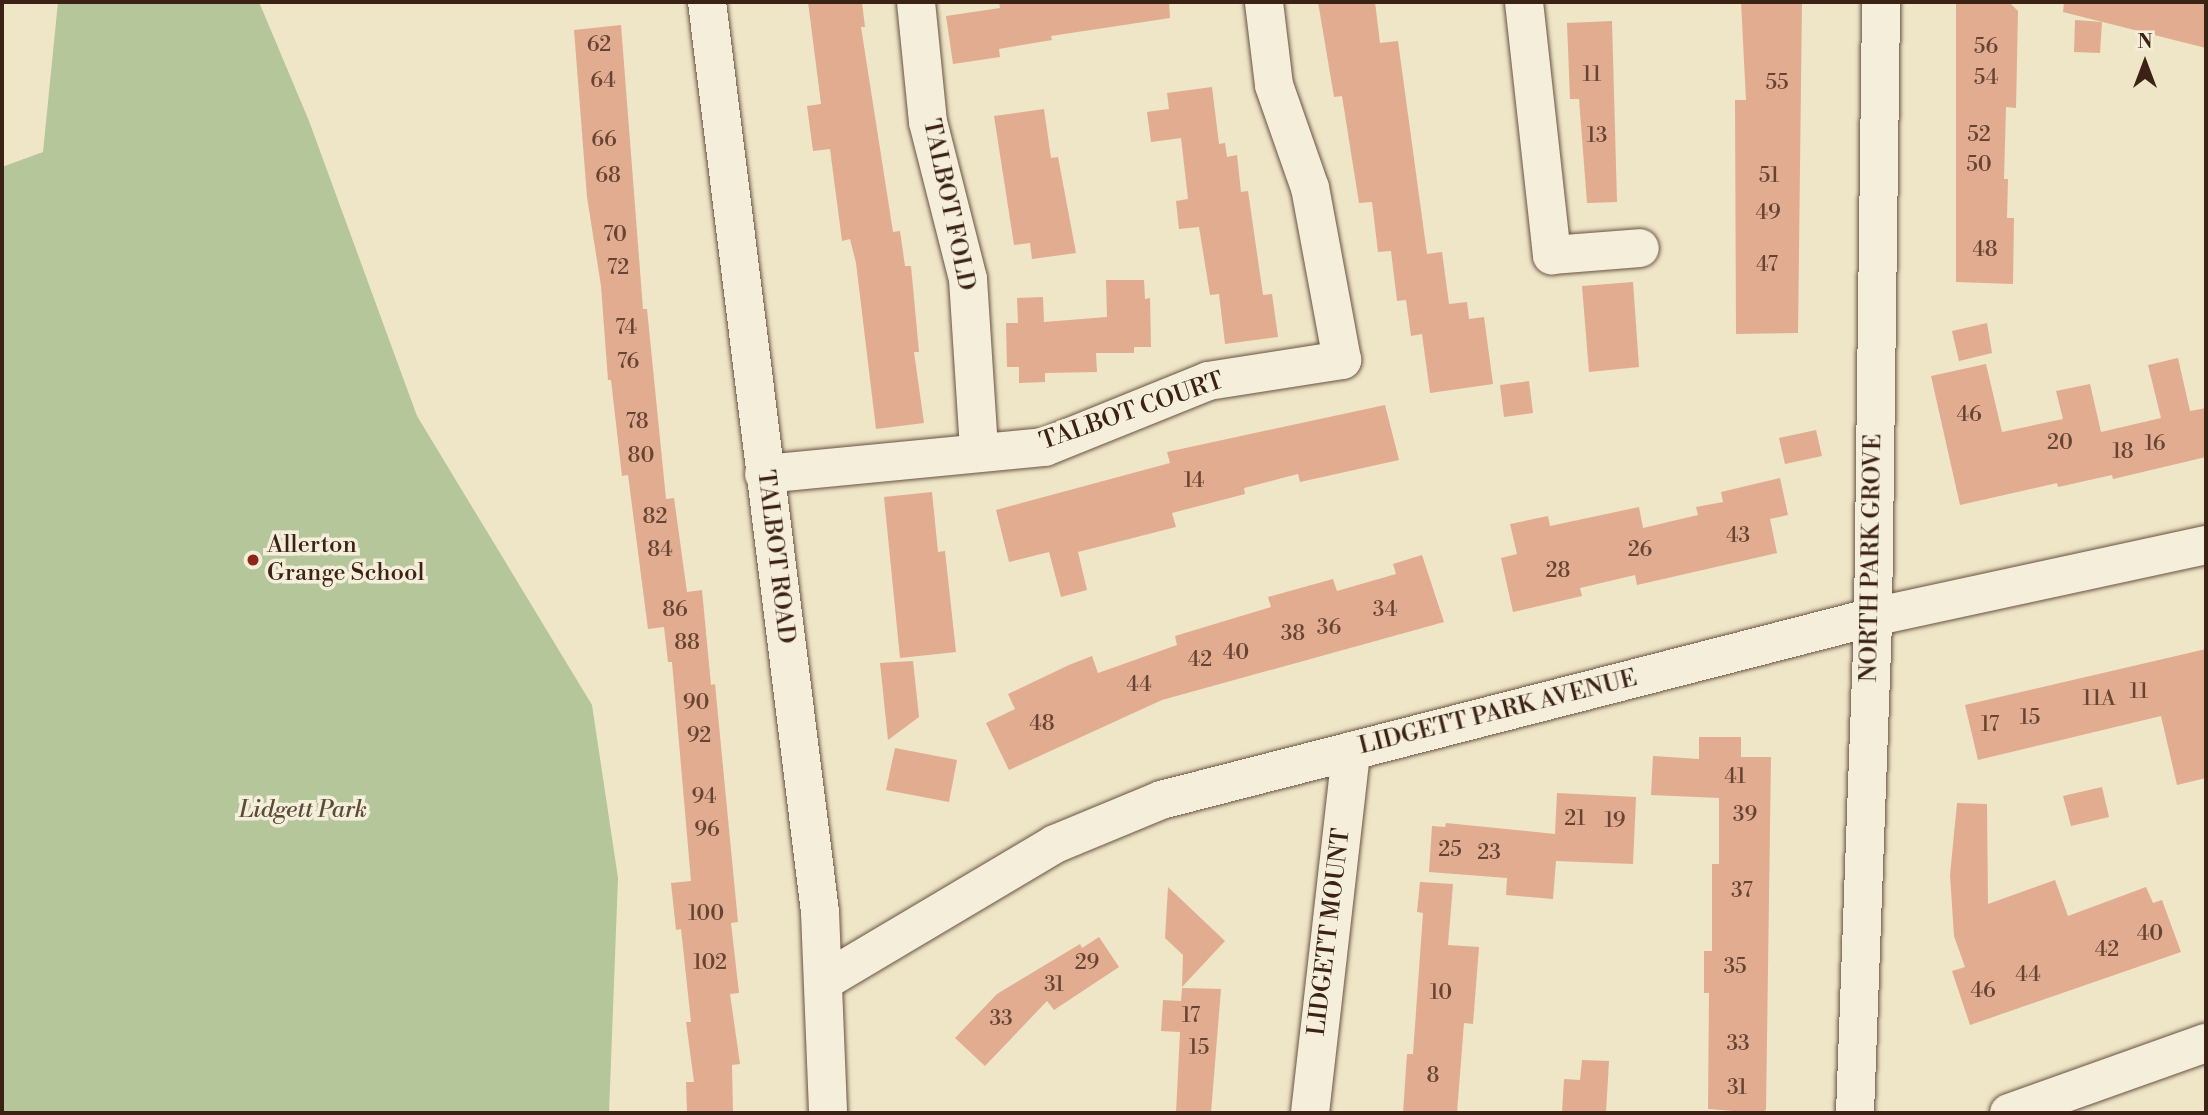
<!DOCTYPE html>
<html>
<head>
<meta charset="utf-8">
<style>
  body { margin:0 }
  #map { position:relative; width:2208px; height:1115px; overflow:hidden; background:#efe5c7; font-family:"Libre Bodoni",serif }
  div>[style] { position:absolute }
  .green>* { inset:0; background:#b4c69a }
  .building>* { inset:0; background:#e2ac90 }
  .roads { filter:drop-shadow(0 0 2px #695342) drop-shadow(0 0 2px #695342) }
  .minor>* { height:38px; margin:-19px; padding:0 19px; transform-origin:19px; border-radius:19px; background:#f5eedb }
  .dots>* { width:19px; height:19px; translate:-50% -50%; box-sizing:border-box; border:4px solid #f5eedb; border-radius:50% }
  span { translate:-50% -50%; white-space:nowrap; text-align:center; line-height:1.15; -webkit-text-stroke:7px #f5eedb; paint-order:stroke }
  .number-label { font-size:21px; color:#664434 }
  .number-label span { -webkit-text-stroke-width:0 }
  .street-label { font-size:24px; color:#3c2215 }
  .poi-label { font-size:24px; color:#3c2215 }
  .left { translate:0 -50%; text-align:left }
  .park-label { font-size:24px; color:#5a4b36; font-style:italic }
  .frame { position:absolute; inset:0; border:4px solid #3c2215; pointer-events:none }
  .north { position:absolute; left:2110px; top:28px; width:70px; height:70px; -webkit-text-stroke:5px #f5eedb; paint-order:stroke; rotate:0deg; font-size:19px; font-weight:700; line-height:28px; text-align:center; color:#3c2215 }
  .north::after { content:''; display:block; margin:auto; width:24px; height:32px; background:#3c2215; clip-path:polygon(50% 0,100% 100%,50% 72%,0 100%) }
</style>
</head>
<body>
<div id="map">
  <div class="green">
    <i style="clip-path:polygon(58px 2px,259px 2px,309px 121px,417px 416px,592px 705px,618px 878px,609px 1113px,2px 1113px,2px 167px,43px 152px)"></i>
  </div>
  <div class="building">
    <i style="clip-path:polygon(808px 2px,862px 2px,865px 27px,861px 27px,893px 232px,900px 231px,905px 266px,911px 266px,919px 352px,914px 352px,924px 423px,876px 429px,856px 263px,850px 239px,842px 241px,830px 149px,813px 151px,807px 106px,821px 104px)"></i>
    <i style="clip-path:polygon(999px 2px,1169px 2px,1170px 18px,1051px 36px,1052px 40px,999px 49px,1000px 57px,953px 64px,946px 16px,1000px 8px)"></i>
    <i style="clip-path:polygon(1318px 2px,1375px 2px,1380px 43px,1398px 41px,1427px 254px,1442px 252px,1449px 304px,1467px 302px,1469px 319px,1484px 317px,1493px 384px,1430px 393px,1422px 334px,1411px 336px,1406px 300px,1397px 301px,1391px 251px,1378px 252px,1372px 202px,1359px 203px,1342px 96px,1334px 97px)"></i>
    <i style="clip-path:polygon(1741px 2px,1802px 2px,1798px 333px,1736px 334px,1735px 100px,1746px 100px)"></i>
    <i style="clip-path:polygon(1956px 2px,2009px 2px,2018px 11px,2016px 108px,2006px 107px,2004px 179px,2008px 179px,2007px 218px,2014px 218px,2013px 284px,1956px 282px)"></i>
    <i style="clip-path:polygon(2064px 2px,2206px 2px,2206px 48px,2063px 12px)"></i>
    <i style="clip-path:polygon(2075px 20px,2102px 22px,2100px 53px,2074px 52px)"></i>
    <i style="clip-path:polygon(1612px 21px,1617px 202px,1587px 203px,1579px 99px,1570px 99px,1567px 23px)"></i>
    <i style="clip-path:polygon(621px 25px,643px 309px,647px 309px,666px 499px,674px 498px,687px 592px,702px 590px,711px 685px,715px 684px,738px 922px,731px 923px,739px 993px,730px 994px,740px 1064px,732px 1065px,733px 1113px,687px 1113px,686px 1082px,694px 1082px,686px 1022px,691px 1022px,681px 929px,676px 930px,671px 883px,691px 881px,672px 662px,668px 662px,664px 627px,648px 629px,628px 475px,622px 476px,611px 380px,608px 380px,601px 286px,587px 197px,574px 30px)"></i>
    <i style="clip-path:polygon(1212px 87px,1219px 144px,1225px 143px,1227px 157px,1237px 155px,1241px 192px,1248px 191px,1263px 295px,1272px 294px,1278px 337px,1225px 344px,1219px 294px,1210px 295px,1199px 227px,1179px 229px,1176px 201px,1188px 199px,1181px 138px,1151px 142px,1147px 112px,1169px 109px,1167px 93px)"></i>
    <i style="clip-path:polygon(1044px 109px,1051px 158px,1058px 157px,1076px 253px,1032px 259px,1030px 243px,1014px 245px,994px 116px)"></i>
    <i style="clip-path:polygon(1106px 280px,1144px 280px,1145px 299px,1150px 298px,1151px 347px,1134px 347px,1134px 353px,1096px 353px,1097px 372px,1045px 373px,1045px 382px,1019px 383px,1019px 367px,1007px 367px,1006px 323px,1018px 323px,1017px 298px,1043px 297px,1044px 322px,1107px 317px)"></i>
    <i style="clip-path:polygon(1633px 282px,1639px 367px,1589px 372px,1582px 286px)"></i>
    <i style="clip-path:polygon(1987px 323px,1992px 353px,1959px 361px,1952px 331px)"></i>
    <i style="clip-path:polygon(2178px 358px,2190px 411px,2206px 408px,2206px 457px,2113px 479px,2112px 475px,2058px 487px,2057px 483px,1960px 505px,1931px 376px,1986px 364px,2002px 432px,2063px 419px,2056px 391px,2090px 384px,2101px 432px,2161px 418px,2148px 365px)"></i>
    <i style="clip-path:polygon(1529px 381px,1533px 413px,1504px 417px,1500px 385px)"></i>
    <i style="clip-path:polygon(1385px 405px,1399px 460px,1300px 482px,1298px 474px,1244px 488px,1245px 494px,1172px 513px,1176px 527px,1078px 552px,1087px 590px,1061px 597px,1049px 552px,1009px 562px,996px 510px,1170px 463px,1167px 452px)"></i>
    <i style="clip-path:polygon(1816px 430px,1822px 456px,1785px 464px,1779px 438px)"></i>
    <i style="clip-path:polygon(1780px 478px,1788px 515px,1770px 519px,1777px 553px,1637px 585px,1635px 575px,1580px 588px,1582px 596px,1513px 612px,1501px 558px,1517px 554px,1510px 524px,1548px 516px,1550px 526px,1639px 507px,1643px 528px,1698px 515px,1696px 507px,1723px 502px,1721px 492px)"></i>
    <i style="clip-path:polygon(932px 492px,938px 552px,945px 551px,956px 652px,900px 658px,884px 497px)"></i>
    <i style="clip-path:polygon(1422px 555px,1444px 622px,1162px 700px,1009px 770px,986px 723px,1015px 709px,1008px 694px,1069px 665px,1092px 656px,1098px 673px,1177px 645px,1175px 636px,1271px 607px,1268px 597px,1333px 579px,1337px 591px,1396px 574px,1393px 564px)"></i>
    <i style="clip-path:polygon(2206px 649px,2206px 778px,2177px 785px,2161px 716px,1978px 760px,1965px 705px)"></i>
    <i style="clip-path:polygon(913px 661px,919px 717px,888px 740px,880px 663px)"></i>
    <i style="clip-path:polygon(1699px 737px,1741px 737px,1741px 757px,1771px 757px,1766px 1110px,1760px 1113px,1708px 1109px,1709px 993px,1704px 993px,1704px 951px,1712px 951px,1712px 864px,1719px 864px,1719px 798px,1651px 795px,1653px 756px,1699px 759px)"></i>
    <i style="clip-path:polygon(895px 748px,957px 760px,949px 802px,886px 790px)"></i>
    <i style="clip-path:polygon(2102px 787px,2109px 817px,2071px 826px,2063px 796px)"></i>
    <i style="clip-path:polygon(1557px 793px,1636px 797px,1633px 864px,1556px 861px,1553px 899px,1506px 895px,1507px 878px,1429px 872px,1432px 826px,1445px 827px,1446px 823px,1555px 834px)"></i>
    <i style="clip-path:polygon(1957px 803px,1987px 804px,1988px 904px,2055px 880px,2068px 916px,2146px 887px,2153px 903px,2162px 900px,2181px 952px,1970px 1025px,1952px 971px,1965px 967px,1954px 936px,1950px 875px)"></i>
    <i style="clip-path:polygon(1420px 882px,1453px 884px,1448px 945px,1479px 947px,1473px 1024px,1464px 1023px,1457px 1113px,1403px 1113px,1407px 1054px,1413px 1054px,1423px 913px,1417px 912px)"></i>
    <i style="clip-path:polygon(1168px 887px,1225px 941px,1182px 987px,1183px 955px,1165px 938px)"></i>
    <i style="clip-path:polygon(1099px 937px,1119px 967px,1054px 1010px,1047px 1001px,985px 1066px,955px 1038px,997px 994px,1080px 944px,1082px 948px)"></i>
    <i style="clip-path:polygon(1182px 988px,1221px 989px,1211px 1113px,1176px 1113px,1180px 1032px,1161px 1031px,1163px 1000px,1181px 1001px)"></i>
    <i style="clip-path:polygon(1582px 1060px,1609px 1061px,1606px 1113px,1562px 1113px,1564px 1079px,1580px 1080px)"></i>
  </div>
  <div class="roads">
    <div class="minor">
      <i style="left:707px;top:2px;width:917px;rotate:82.92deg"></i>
      <i style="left:820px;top:912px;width:201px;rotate:87.7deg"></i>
      <i style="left:916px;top:2px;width:121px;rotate:84.3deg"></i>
      <i style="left:928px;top:122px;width:162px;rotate:75.7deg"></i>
      <i style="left:968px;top:279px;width:172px;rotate:86.3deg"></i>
      <i style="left:1524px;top:2px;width:255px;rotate:83.7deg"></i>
      <i style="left:1552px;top:255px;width:88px;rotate:-4.5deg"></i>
      <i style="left:764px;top:474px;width:282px;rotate:-5.5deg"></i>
      <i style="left:1045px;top:447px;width:176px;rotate:-22deg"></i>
      <i style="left:1208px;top:381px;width:136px;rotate:-8.9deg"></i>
      <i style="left:1342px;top:360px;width:175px;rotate:-100.5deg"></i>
      <i style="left:1310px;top:188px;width:109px;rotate:-109.3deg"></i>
      <i style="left:1274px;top:85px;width:84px;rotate:-96.9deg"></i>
      <i style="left:826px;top:980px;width:266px;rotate:-30.7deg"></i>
      <i style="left:1055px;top:844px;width:115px;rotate:-22.5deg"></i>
      <i style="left:1161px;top:800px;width:735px;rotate:-14.41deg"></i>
      <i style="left:1873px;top:617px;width:341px;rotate:-12.2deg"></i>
      <i style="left:1310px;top:1113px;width:364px;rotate:-83.5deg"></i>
      <i style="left:1855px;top:1113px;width:496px;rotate:-87.9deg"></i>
      <i style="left:1873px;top:617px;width:615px;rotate:-89.25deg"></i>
      <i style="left:2009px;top:1113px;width:209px;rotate:-19.6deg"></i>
    </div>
  </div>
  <div class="dots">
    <i style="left:253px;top:560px;background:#8f2418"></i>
  </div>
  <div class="number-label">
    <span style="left:599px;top:45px">62</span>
    <span style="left:1986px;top:47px">56</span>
    <span style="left:1592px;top:75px">11</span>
    <span style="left:1986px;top:78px">54</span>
    <span style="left:603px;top:81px">64</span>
    <span style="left:1777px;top:83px">55</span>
    <span style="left:1979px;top:135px">52</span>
    <span style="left:1597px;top:136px">13</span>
    <span style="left:604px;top:140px">66</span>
    <span style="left:1979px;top:165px">50</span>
    <span style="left:608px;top:176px">68</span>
    <span style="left:1769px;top:176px">51</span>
    <span style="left:1768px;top:213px">49</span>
    <span style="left:615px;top:235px">70</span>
    <span style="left:1985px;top:250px">48</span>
    <span style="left:1767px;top:265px">47</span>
    <span style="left:618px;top:268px">72</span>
    <span style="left:626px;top:328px">74</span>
    <span style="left:628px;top:362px">76</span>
    <span style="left:1969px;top:415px">46</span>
    <span style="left:637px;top:422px">78</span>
    <span style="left:2060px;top:443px">20</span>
    <span style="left:2155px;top:444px">16</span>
    <span style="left:2123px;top:452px">18</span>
    <span style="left:641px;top:456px">80</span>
    <span style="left:1194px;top:481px">14</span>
    <span style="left:655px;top:517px">82</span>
    <span style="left:1738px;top:536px">43</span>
    <span style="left:660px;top:550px">84</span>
    <span style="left:1640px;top:550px">26</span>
    <span style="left:1558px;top:571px">28</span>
    <span style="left:675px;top:610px">86</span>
    <span style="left:1385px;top:610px">34</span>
    <span style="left:1329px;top:628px">36</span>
    <span style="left:1293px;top:634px">38</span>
    <span style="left:687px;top:643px">88</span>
    <span style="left:1236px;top:653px">40</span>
    <span style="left:1200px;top:660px">42</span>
    <span style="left:1139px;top:685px">44</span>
    <span style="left:2139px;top:692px">11</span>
    <span style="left:2099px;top:699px">11A</span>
    <span style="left:696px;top:703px">90</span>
    <span style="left:2030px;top:718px">15</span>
    <span style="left:1042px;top:724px">48</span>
    <span style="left:1990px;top:725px">17</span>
    <span style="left:699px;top:736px">92</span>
    <span style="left:1735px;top:777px">41</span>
    <span style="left:704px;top:797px">94</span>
    <span style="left:1745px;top:815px">39</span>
    <span style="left:1575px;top:819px">21</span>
    <span style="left:1615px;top:821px">19</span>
    <span style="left:707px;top:830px">96</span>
    <span style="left:1450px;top:850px">25</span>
    <span style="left:1489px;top:853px">23</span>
    <span style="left:1742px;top:891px">37</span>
    <span style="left:706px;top:914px">100</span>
    <span style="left:2150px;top:934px">40</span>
    <span style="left:2107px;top:950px">42</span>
    <span style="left:710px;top:963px">102</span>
    <span style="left:1087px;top:963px">29</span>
    <span style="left:1735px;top:967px">35</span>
    <span style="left:2028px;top:975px">44</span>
    <span style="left:1054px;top:985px">31</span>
    <span style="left:1983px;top:991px">46</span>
    <span style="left:1441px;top:993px">10</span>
    <span style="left:1191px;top:1016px">17</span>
    <span style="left:1001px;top:1019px">33</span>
    <span style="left:1738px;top:1044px">33</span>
    <span style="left:1199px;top:1048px">15</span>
    <span style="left:1433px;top:1076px">8</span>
    <span style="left:1737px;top:1088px">31</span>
  </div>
  <div class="street-label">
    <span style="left:948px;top:205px;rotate:78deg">TALBOT FOLD</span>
    <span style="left:1132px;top:412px;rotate:-19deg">TALBOT COURT</span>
    <span style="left:775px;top:557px;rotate:83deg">TALBOT ROAD</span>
    <span style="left:1872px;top:558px;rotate:-89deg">NORTH PARK GROVE</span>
    <span style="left:1498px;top:713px;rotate:-14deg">LIDGETT PARK AVENUE</span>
    <span style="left:1330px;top:932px;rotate:-83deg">LIDGETT MOUNT</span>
  </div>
  <div class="poi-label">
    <span class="left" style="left:267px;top:560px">Allerton<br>Grange School</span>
  </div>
  <div class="park-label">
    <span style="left:303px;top:811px">Lidgett Park</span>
  </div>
  <div class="frame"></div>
  <div class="north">N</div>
</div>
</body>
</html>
